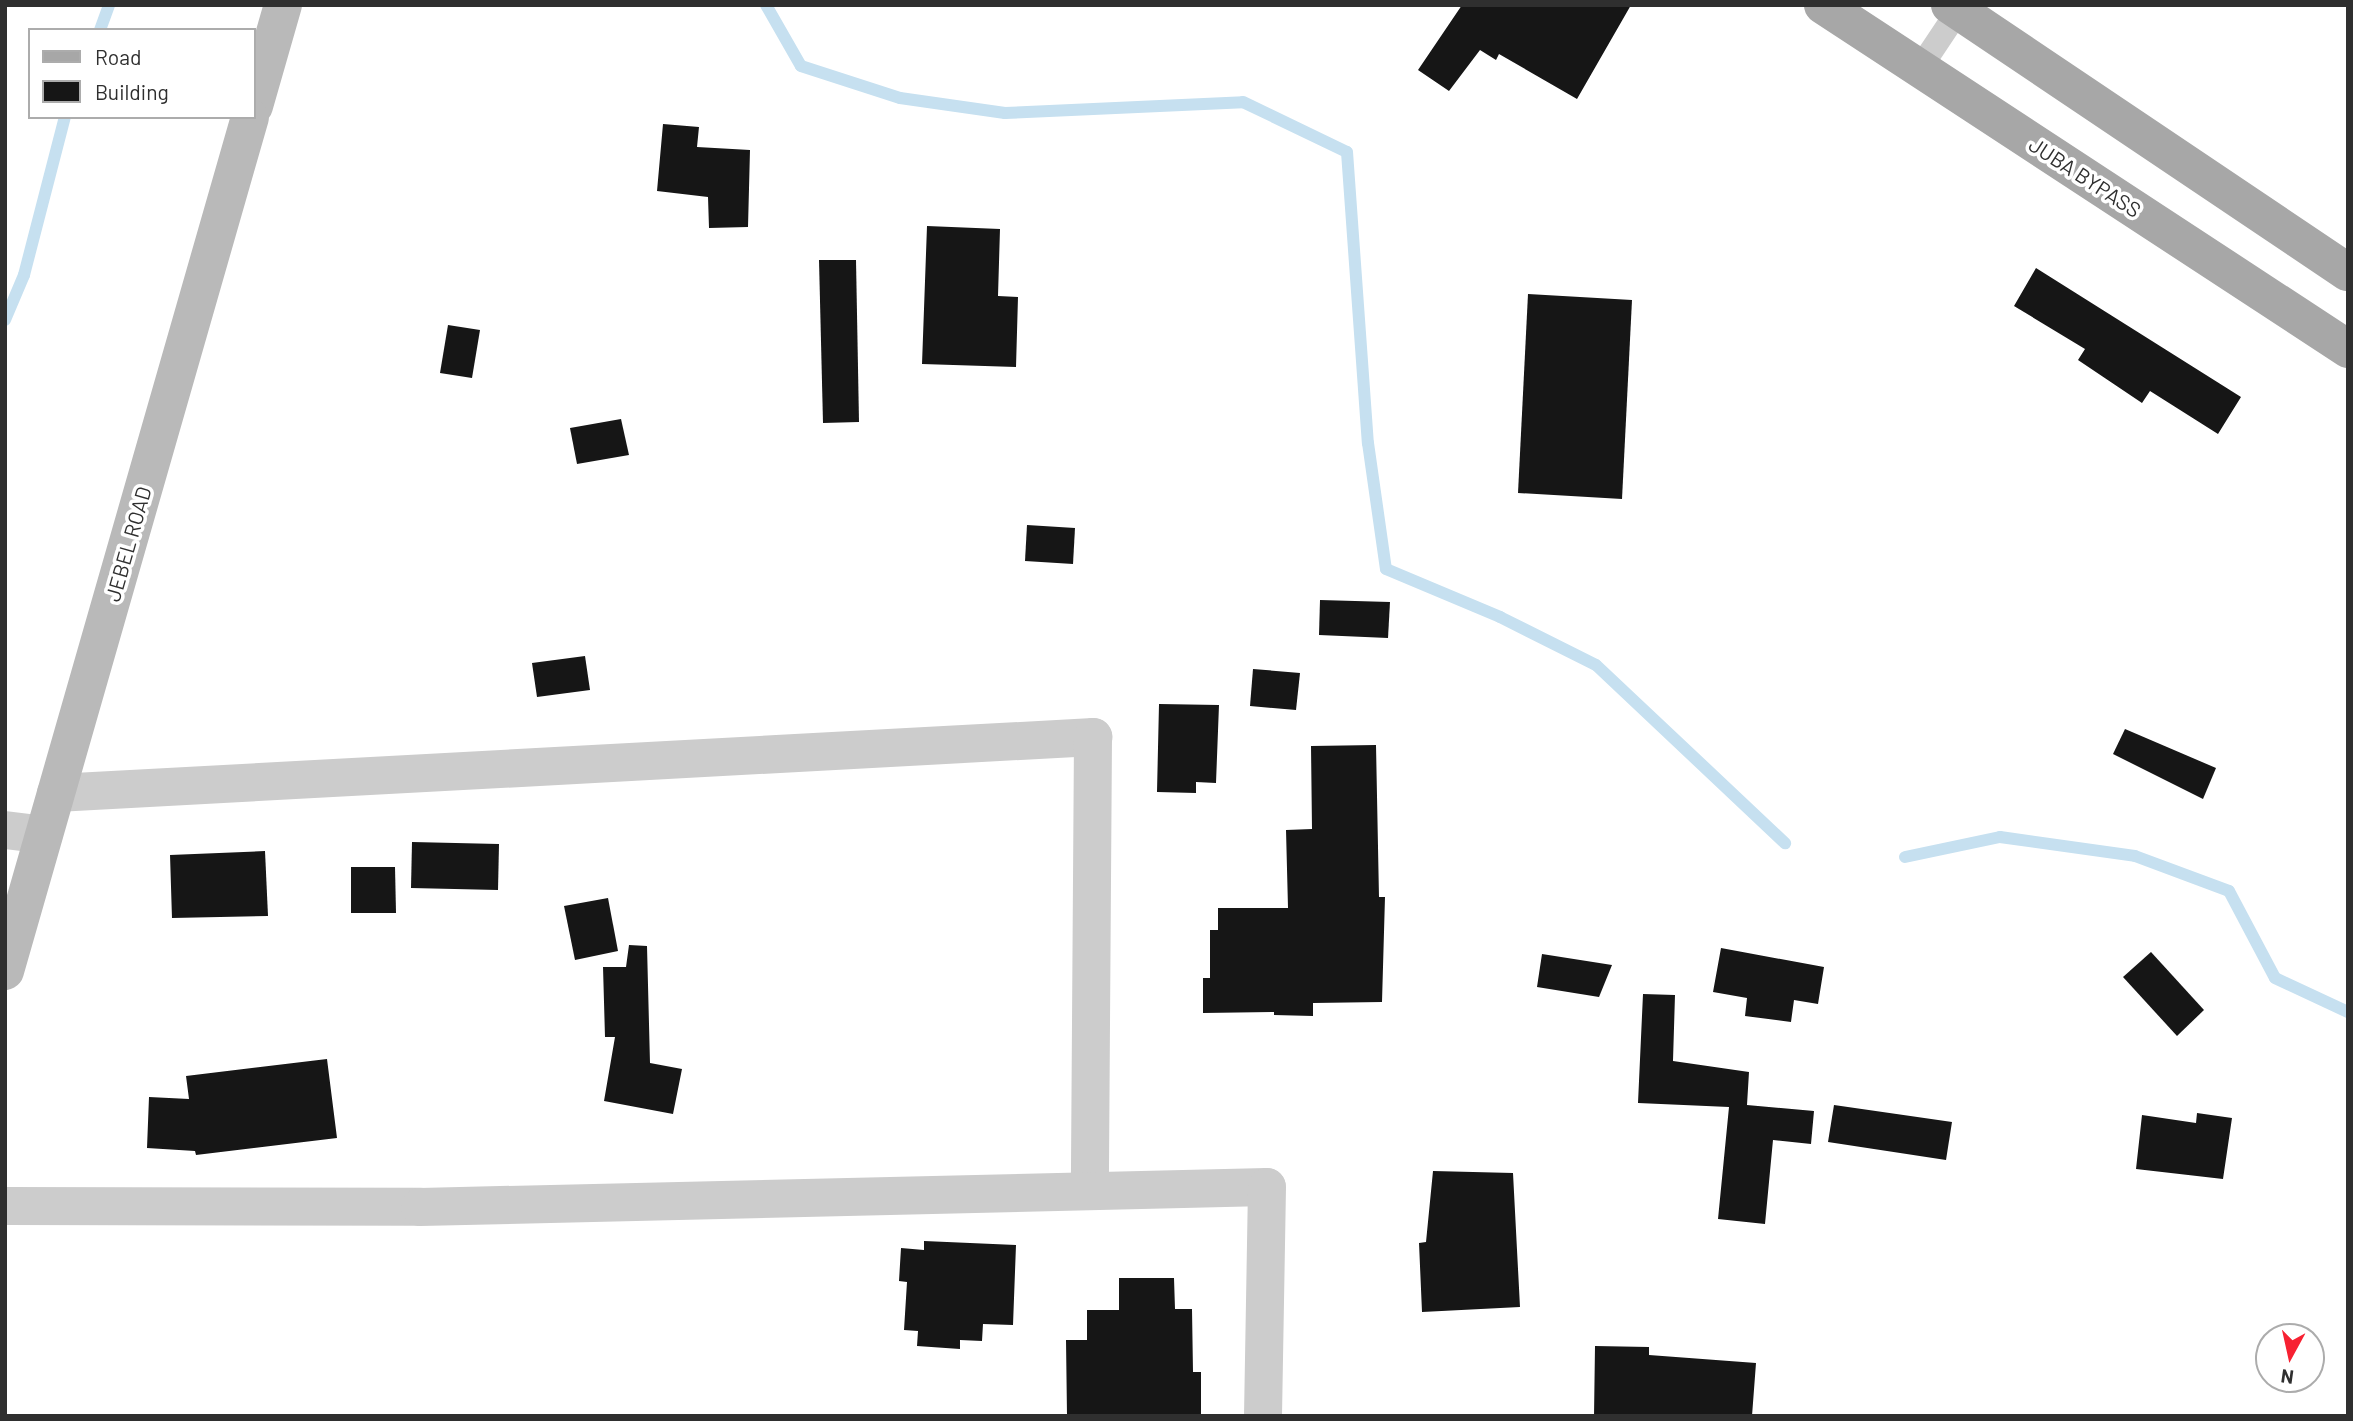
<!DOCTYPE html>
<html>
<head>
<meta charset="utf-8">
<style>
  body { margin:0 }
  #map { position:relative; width:2353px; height:1421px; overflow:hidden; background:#fff; font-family:Barlow,sans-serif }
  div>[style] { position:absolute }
  .stream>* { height:12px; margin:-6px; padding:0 6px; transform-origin:6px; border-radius:6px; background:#c6e0f0 }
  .building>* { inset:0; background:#161616 }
  .lane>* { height:24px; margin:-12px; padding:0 12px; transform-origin:12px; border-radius:12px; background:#ccc }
  .street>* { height:38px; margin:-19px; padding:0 19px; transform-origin:19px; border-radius:19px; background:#ccc }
  .secondary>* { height:38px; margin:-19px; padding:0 19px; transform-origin:19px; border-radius:19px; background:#b9b9b9 }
  .primary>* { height:38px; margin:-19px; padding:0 19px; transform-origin:19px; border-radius:19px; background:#a7a7a7 }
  span { translate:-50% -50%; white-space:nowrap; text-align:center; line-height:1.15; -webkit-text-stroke:7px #fff; paint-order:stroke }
  .street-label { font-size:21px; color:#2f2f2f }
  .frame { position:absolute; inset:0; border:7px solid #2f2f2f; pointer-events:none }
  .legend { position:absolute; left:28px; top:28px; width:228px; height:91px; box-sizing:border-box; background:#fff; border:2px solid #acacac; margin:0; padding:9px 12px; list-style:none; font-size:21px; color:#2f2f2f }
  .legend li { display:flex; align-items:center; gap:14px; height:35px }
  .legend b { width:35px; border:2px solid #acacac }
  .north { position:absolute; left:2255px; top:1323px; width:70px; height:70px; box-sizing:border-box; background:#fff; border:2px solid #acacac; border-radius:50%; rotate:188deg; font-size:19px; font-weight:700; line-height:28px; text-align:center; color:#2f2f2f }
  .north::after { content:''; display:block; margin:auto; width:24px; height:32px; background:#f72132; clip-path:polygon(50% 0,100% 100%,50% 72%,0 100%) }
</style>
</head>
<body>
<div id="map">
  <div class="stream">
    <i style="left:766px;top:5px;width:70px;rotate:60.2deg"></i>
    <i style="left:801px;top:66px;width:104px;rotate:17.9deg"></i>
    <i style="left:900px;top:98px;width:106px;rotate:8.1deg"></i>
    <i style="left:1005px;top:113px;width:238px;rotate:-2.6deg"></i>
    <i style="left:1243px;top:102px;width:115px;rotate:25.7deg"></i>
    <i style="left:1347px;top:152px;width:292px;rotate:85.9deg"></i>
    <i style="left:1368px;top:443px;width:127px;rotate:81.9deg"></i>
    <i style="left:1386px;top:569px;width:124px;rotate:22.8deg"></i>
    <i style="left:1500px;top:617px;width:107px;rotate:26.6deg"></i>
    <i style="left:1596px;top:665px;width:260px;rotate:43.3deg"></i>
    <i style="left:100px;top:30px;width:27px;rotate:-70deg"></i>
    <i style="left:5px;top:320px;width:49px;rotate:-67.1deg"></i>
    <i style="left:24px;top:275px;width:163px;rotate:-75.5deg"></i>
    <i style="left:1905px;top:857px;width:97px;rotate:-11.9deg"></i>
    <i style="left:2000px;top:837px;width:136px;rotate:8deg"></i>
    <i style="left:2135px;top:856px;width:100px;rotate:20.4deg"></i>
    <i style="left:2229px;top:891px;width:98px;rotate:62.1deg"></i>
    <i style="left:2275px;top:978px;width:81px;rotate:25deg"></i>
  </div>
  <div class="building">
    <i style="clip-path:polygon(1462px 5px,1631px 5px,1577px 99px,1499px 54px,1496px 60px,1480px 50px,1449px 91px,1418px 70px)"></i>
    <i style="clip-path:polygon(663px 124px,699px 127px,697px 147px,750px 150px,748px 227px,709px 228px,708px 197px,657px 191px)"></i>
    <i style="clip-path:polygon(927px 226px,1000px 229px,998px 296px,1018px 297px,1016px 367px,922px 364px)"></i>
    <i style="clip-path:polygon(819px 260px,856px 260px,859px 422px,823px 423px)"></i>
    <i style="clip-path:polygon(2036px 268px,2241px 397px,2218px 434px,2150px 391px,2142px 403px,2078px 360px,2085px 349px,2014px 306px)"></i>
    <i style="clip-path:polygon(1528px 294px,1632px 300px,1622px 499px,1518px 493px)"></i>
    <i style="clip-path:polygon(448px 325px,480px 330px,472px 378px,440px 373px)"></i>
    <i style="clip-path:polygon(621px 419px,629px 455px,577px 464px,570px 428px)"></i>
    <i style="clip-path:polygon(1027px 525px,1075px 528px,1073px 564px,1025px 561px)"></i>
    <i style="clip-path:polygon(1320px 600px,1390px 602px,1388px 638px,1319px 635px)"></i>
    <i style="clip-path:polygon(585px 656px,590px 690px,537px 697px,532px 663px)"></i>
    <i style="clip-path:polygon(1253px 669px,1300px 673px,1296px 710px,1250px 706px)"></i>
    <i style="clip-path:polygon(1159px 704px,1219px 705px,1216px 783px,1196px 782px,1196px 793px,1157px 792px)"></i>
    <i style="clip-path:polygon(2125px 729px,2216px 768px,2203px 799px,2113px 754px)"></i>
    <i style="clip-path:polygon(1376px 745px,1379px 897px,1385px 897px,1382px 1002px,1313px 1003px,1313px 1016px,1274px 1015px,1274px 1012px,1203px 1013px,1203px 978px,1210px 978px,1210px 930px,1218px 930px,1218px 908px,1288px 908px,1286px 830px,1312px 829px,1311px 746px)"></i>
    <i style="clip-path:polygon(412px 842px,499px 844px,498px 890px,411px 888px)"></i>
    <i style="clip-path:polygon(265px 851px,268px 916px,172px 918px,170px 855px)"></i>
    <i style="clip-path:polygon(351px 867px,395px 867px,396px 913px,351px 913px)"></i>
    <i style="clip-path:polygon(608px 898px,618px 951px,575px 960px,564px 906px)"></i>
    <i style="clip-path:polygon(629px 945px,647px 946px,650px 1063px,682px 1069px,673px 1114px,604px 1101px,615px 1037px,605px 1037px,603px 967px,626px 967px)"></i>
    <i style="clip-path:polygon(1721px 948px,1824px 967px,1818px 1004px,1794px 1000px,1791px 1022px,1745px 1016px,1747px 998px,1713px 992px)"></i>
    <i style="clip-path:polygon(2151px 952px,2204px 1010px,2177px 1036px,2123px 977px)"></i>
    <i style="clip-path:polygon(1542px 954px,1612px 965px,1599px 997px,1537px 987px)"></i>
    <i style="clip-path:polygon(1643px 994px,1675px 995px,1673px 1061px,1749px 1072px,1747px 1105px,1814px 1111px,1811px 1144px,1773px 1140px,1765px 1224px,1718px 1219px,1729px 1107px,1638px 1103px)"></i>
    <i style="clip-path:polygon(327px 1059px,337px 1138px,196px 1155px,195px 1151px,147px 1148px,149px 1097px,189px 1099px,186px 1076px)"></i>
    <i style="clip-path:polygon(1834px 1105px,1952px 1122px,1946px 1160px,1828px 1142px)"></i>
    <i style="clip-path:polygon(2197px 1113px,2232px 1118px,2223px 1179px,2136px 1169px,2142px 1115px,2196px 1123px)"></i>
    <i style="clip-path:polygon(1433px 1171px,1513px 1173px,1520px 1307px,1422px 1312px,1419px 1243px,1426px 1242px)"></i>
    <i style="clip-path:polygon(924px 1241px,1016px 1245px,1013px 1325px,983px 1324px,982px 1341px,960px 1340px,960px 1349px,917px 1346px,918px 1331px,904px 1330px,907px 1282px,899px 1281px,901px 1248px,924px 1250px)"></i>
    <i style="clip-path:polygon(1119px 1278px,1174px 1278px,1175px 1309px,1192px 1309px,1193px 1372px,1201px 1372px,1201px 1415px,1067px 1416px,1066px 1340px,1087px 1340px,1087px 1310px,1119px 1310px)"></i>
    <i style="clip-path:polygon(1595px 1346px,1649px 1347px,1649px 1355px,1756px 1363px,1752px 1416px,1594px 1416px)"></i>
  </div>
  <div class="lane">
    <i style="left:1920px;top:68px;width:76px;rotate:-56.3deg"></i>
  </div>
  <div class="street">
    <i style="left:56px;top:793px;width:1039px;rotate:-3.09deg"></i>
    <i style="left:1093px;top:737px;width:453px;rotate:90.4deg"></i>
    <i style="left:5px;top:830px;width:39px;rotate:7deg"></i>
    <i style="left:5px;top:1206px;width:415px;rotate:0.1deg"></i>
    <i style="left:420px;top:1207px;width:847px;rotate:-1.35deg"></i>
    <i style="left:1267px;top:1187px;width:229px;rotate:91deg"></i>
  </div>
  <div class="secondary">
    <i style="left:254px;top:106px;width:105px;rotate:-74deg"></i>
    <i style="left:5px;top:971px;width:888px;rotate:-73.99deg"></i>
  </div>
  <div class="primary">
    <i style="left:1823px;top:5px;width:628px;rotate:33.23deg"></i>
    <i style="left:1950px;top:5px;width:479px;rotate:33.9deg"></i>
  </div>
  <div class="street-label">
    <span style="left:2085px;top:177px;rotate:33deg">JUBA BYPASS</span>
    <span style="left:128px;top:544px;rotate:-74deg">JEBEL ROAD</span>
  </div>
  <div class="frame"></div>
  <ul class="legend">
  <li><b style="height:9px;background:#a7a7a7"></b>Road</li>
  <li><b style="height:19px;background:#161616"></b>Building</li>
  </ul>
  <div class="north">N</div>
</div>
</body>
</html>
